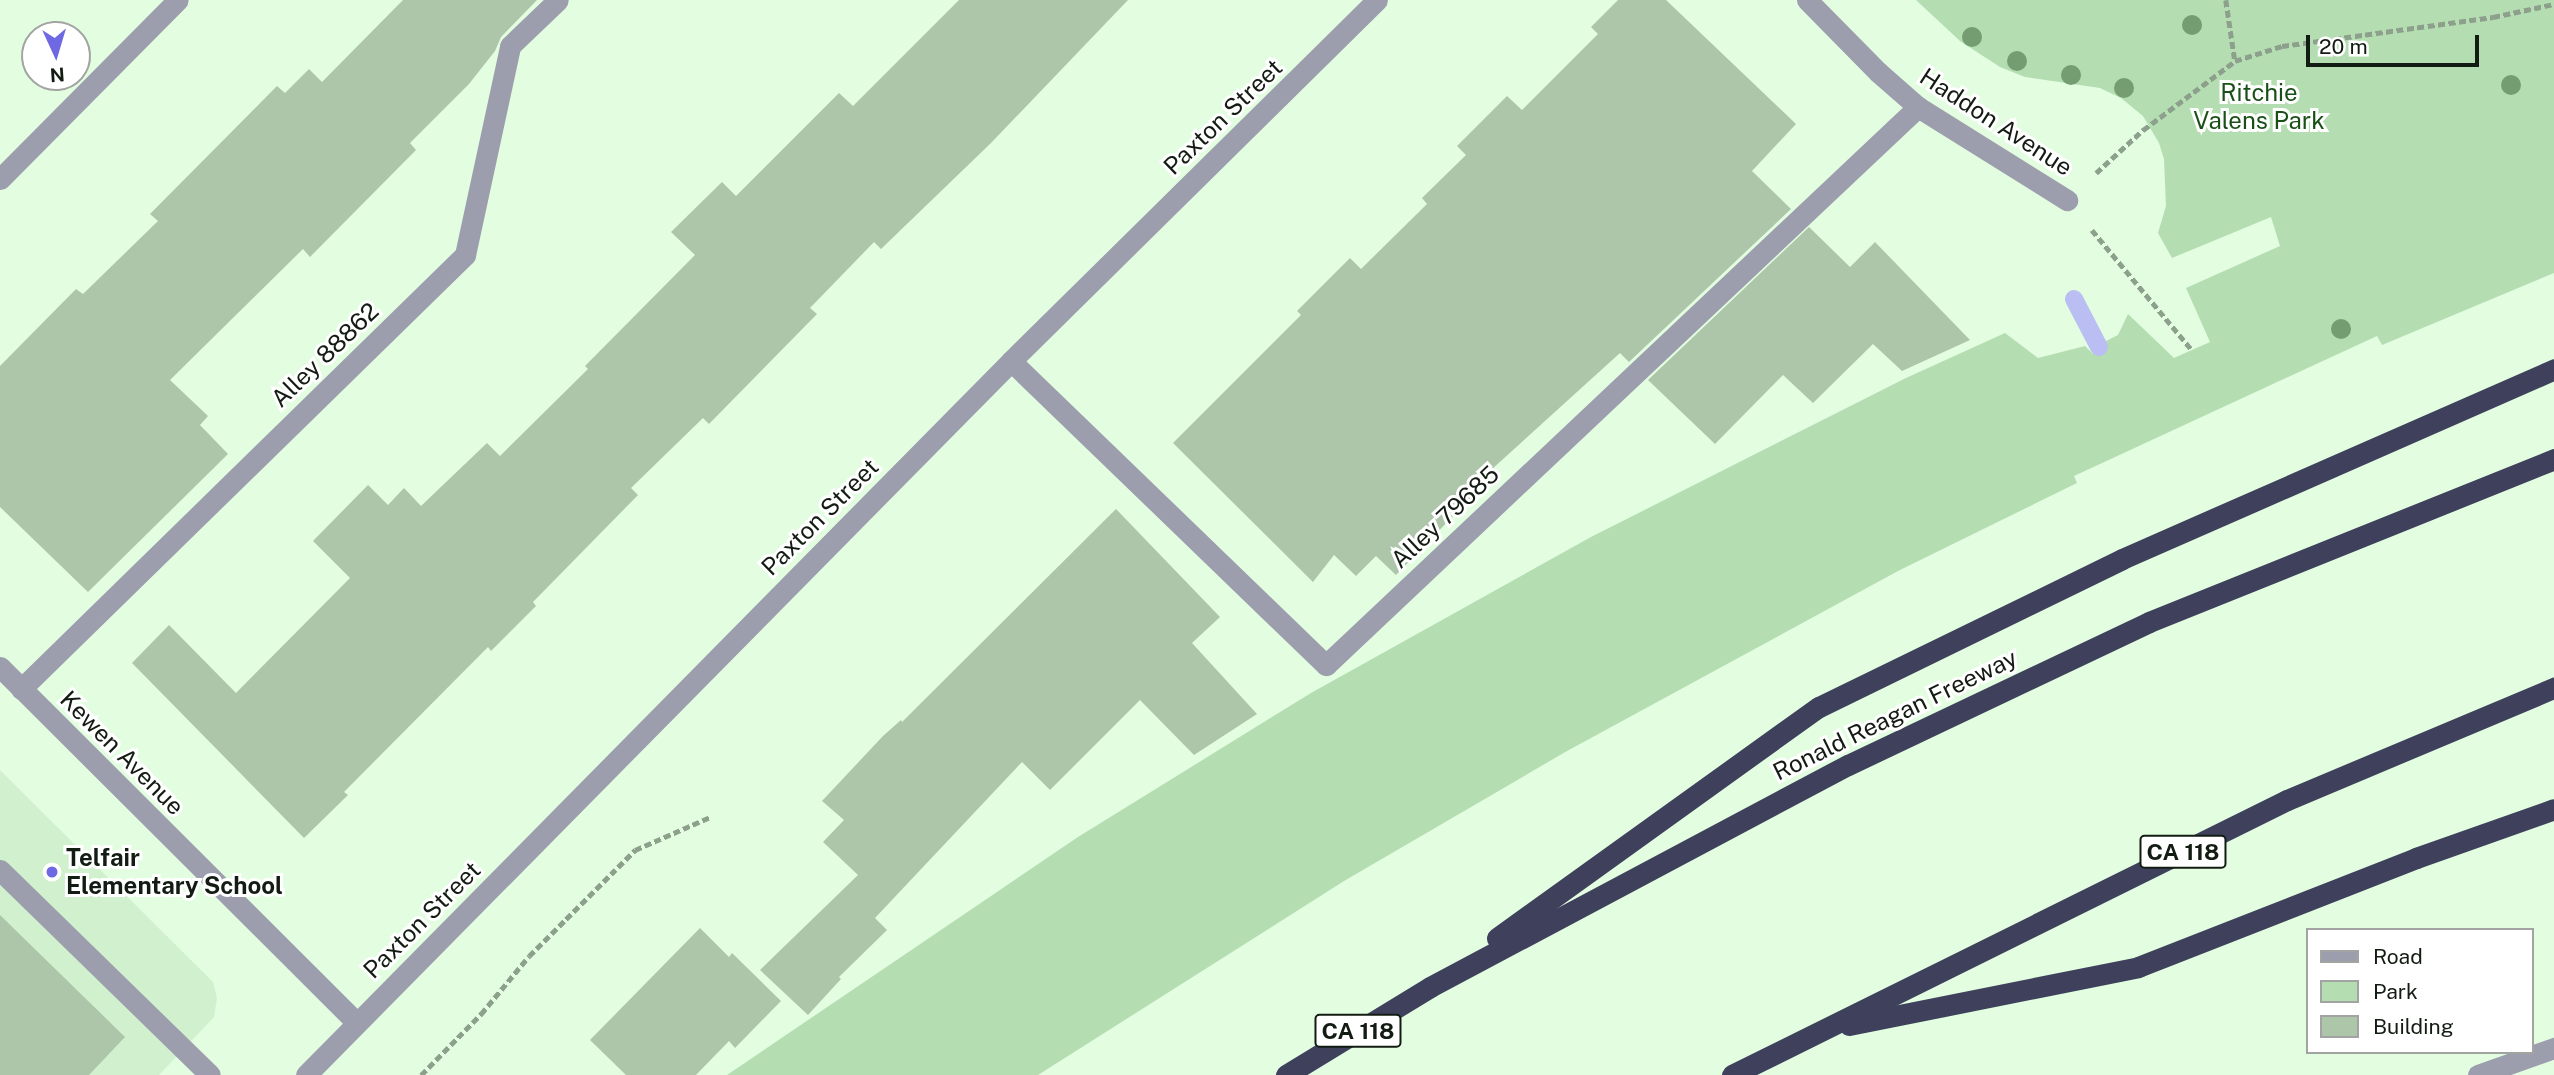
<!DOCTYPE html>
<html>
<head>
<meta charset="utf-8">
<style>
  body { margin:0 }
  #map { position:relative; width:2554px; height:1075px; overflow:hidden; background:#e2fde0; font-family:"Public Sans",sans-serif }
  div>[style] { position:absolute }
  .built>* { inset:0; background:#d1f1ce }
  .green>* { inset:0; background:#b5ddb2 }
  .stream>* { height:18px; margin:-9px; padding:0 9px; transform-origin:9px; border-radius:9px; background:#babef2 }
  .building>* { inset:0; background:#adc6aa }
  .path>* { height:4.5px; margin-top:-2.25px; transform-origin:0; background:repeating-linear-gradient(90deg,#8ca08b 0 7px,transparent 0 10.5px) }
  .minor>* { height:21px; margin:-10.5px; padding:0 10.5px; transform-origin:10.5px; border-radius:10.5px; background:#9d9ead }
  .highway>* { height:21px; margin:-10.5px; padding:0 10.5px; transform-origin:10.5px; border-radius:10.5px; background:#3e405c }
  .trees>* { width:20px; height:20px; margin:-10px; border-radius:50%; background:#749e72 }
  .dots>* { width:19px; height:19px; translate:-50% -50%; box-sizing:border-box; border:4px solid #fff; border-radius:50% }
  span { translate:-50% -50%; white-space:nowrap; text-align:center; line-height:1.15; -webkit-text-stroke:6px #fff; paint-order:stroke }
  .shield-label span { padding:2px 5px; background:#fff; border:2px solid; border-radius:5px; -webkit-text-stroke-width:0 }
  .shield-label { font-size:23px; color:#131c12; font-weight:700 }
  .park-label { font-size:24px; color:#1a5018 }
  .street-label { font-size:24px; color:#131c12 }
  .poi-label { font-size:24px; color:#131c12; font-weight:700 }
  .left { translate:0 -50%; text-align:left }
  .legend { position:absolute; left:2306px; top:928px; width:228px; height:126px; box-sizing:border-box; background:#fff; border:2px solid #a1a4a0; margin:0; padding:9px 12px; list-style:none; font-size:21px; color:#131c12 }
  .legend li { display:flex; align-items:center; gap:14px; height:35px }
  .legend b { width:35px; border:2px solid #a1a4a0 }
  .north { position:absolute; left:21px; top:21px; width:70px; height:70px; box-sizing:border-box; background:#fff; border:2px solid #a1a4a0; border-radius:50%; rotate:176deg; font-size:19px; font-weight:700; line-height:28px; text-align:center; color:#131c12 }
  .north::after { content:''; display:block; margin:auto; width:24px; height:32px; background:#6e68e2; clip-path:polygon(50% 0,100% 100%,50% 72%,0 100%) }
  .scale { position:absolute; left:2306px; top:35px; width:173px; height:32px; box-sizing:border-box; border:4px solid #131c12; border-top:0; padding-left:9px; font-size:21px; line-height:24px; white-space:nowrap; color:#131c12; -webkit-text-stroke:5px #fff; paint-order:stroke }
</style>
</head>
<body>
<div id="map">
  <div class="built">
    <i style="clip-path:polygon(0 770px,213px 982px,217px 998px,214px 1017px,159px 1075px,0 1075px)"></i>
  </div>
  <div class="green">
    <i style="clip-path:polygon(1916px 0,2554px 0,2554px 273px,2382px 345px,2377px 336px,2074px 476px,2077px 483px,1898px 571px,1567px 751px,1344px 881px,1038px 1075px,727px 1075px,1078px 837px,1311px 693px,1591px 537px,1906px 378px,2005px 333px,2038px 358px,2085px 346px,2093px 354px,2106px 341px,2118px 335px,2128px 314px,2174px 358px,2210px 342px,2186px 288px,2280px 246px,2271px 217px,2172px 258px,2158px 233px,2166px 206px,2164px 159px,2159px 143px,2143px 116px,2121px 98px,2100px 88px,2025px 77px,2000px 67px,1960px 41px)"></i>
  </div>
  <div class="stream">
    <i style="left:2074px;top:299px;width:54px;rotate:62.5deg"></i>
  </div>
  <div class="building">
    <i style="clip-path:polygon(403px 0,537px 0,501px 37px,495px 51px,469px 84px,410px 143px,416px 150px,310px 257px,303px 249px,170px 380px,208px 416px,200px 425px,228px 454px,88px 592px,0 507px,0 366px,76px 289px,83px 294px,158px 221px,150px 214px,277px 86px,285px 93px,309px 69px,322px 82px)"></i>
    <i style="clip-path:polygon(959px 0,1128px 0,991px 143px,881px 249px,874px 242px,810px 308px,817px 314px,709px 424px,703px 418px,631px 488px,638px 495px,533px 602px,536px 606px,491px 651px,488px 647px,344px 792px,348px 795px,304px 838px,132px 663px,169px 625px,236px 693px,350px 578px,313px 541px,368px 485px,388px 505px,404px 488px,421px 506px,487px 443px,500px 456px,588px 369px,585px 366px,695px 255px,671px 232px,722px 182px,736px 196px,839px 93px,853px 106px)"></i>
    <i style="clip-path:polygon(1618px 0,1666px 0,1796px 124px,1752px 171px,1791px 209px,1629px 362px,1620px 353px,1480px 480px,1484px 484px,1396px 575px,1376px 556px,1356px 576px,1334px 555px,1313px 582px,1173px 443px,1301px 315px,1297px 311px,1350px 258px,1361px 269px,1427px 204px,1422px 198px,1466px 155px,1457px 146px,1507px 96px,1522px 110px,1598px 34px,1591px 27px)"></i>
    <i style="clip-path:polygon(1809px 227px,1850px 267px,1875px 242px,1970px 340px,1902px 371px,1873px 344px,1813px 403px,1783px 375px,1715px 444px,1648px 380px)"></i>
    <i style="clip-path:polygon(1116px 509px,1220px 617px,1192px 643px,1257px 714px,1194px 755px,1140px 700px,1050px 790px,1022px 762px,875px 918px,887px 930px,839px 977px,841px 979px,808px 1015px,760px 970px,858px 875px,823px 842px,844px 820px,822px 801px,883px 736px,901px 720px,902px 722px)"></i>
    <i style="clip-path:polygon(0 915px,125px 1037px,89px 1075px,0 1075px)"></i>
    <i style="clip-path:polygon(700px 928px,729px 957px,732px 953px,781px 1001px,735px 1048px,729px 1041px,696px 1075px,626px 1075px,590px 1040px)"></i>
  </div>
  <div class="path">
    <i style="left:2226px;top:0;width:62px;rotate:81.6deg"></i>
    <i style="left:2096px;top:173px;width:64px;rotate:-42.5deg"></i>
    <i style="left:2143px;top:130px;width:115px;rotate:-36.9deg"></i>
    <i style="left:2235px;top:61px;width:49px;rotate:-17.7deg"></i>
    <i style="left:2282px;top:46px;width:213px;rotate:-7.8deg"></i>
    <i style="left:2493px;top:17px;width:62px;rotate:-12deg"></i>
    <i style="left:2092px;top:230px;width:156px;rotate:50.2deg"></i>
    <i style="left:421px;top:1075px;width:86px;rotate:-45.5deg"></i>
    <i style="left:481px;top:1014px;width:75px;rotate:-50.4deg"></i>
    <i style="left:529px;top:956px;width:150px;rotate:-45deg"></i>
    <i style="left:635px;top:850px;width:82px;rotate:-23.7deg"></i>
  </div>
  <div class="minor">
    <i style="left:1807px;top:0;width:101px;rotate:45.4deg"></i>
    <i style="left:1878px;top:72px;width:53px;rotate:41.2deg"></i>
    <i style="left:1918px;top:107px;width:176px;rotate:32deg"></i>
    <i style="left:0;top:179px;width:252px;rotate:-45.2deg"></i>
    <i style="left:1011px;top:361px;width:438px;rotate:44deg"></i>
    <i style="left:1326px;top:665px;width:814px;rotate:-43.31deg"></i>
    <i style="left:0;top:667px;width:504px;rotate:44.92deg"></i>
    <i style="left:21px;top:689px;width:621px;rotate:-44.35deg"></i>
    <i style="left:465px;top:255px;width:214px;rotate:-77.8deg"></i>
    <i style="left:510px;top:46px;width:66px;rotate:-43.8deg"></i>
    <i style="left:0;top:870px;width:293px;rotate:44.3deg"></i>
    <i style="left:306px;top:1075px;width:1003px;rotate:-45.36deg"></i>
    <i style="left:1011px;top:361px;width:514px;rotate:-44.61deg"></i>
    <i style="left:2478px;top:1075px;width:81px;rotate:-19.6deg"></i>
  </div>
  <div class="highway">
    <i style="left:1497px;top:938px;width:396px;rotate:-35.7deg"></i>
    <i style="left:1819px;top:707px;width:337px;rotate:-26deg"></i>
    <i style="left:2122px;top:559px;width:472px;rotate:-23.7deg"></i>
    <i style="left:1849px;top:1025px;width:295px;rotate:-11.3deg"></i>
    <i style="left:2138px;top:967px;width:299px;rotate:-21.4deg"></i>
    <i style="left:2416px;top:858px;width:146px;rotate:-19.5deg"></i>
    <i style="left:1286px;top:1075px;width:169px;rotate:-31.4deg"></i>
    <i style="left:1430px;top:987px;width:473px;rotate:-28deg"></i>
    <i style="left:1848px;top:765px;width:333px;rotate:-25.4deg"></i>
    <i style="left:2149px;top:622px;width:437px;rotate:-21.9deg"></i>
    <i style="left:1732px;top:1075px;width:619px;rotate:-26.36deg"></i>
    <i style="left:2287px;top:800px;width:290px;rotate:-22.8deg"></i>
  </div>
  <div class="trees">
    <i style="left:2192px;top:25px"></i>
    <i style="left:1972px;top:37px"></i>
    <i style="left:2017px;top:61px"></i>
    <i style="left:2071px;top:75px"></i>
    <i style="left:2511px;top:85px"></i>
    <i style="left:2124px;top:88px"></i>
    <i style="left:2341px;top:329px"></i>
  </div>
  <div class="dots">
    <i style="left:52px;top:872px;background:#6e68e2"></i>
  </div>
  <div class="shield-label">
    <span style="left:2183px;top:852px">CA 118</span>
    <span style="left:1358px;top:1031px">CA 118</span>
  </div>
  <div class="park-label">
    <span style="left:2259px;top:107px">Ritchie<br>Valens Park</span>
  </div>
  <div class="street-label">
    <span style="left:1223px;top:117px;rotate:-44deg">Paxton Street</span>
    <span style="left:1996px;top:122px;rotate:33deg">Haddon Avenue</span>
    <span style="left:325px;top:355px;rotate:-44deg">Alley 88862</span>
    <span style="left:820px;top:517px;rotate:-45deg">Paxton Street</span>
    <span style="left:1445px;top:517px;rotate:-43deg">Alley 79685</span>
    <span style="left:1895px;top:715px;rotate:-26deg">Ronald Reagan Freeway</span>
    <span style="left:122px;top:753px;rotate:45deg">Kewen Avenue</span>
    <span style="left:422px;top:920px;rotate:-45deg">Paxton Street</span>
  </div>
  <div class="poi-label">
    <span class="left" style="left:66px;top:872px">Telfair<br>Elementary School</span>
  </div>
  <ul class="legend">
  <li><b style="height:9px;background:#9d9ead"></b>Road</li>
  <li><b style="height:19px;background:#b5ddb2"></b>Park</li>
  <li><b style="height:19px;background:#adc6aa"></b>Building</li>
  </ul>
  <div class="north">N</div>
  <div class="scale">20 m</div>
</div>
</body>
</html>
